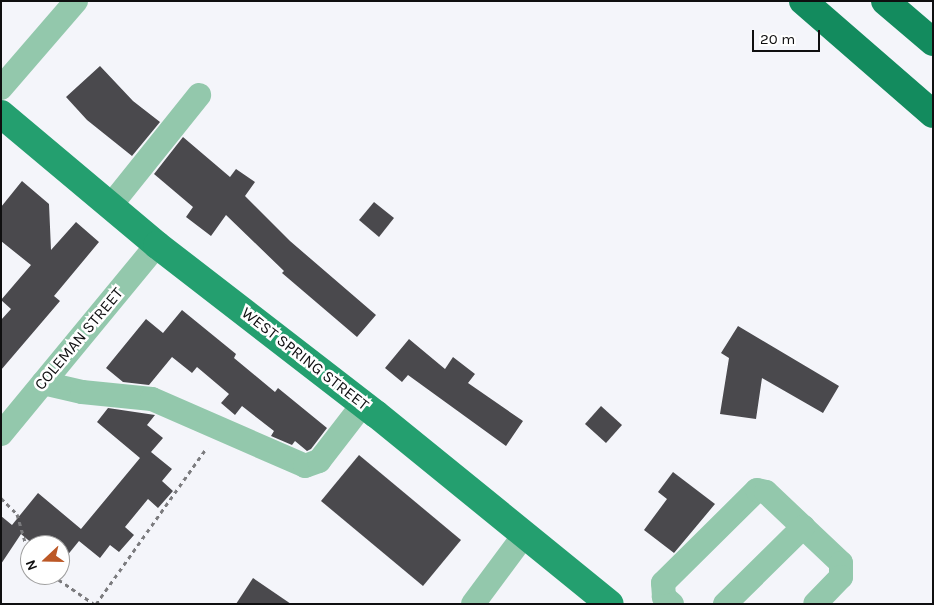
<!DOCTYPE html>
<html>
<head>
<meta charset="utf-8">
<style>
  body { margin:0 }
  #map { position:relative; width:934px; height:605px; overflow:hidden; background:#f4f5fa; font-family:Karla,sans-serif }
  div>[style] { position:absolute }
  .building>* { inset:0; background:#4a494d }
  .path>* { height:3px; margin-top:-1.5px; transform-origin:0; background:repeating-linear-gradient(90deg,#7b7b7e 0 4px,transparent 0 8px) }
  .minor>* { height:24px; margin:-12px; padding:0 12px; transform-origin:12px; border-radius:12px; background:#93c8ac }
  .major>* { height:28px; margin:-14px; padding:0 14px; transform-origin:14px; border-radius:14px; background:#249f6f }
  .highway>* { height:28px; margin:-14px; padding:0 14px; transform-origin:14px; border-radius:14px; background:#138b5e }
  span { translate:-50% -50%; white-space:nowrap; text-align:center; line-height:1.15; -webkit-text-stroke:5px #fff; paint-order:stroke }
  .street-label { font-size:16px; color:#0f0f10 }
  .frame { position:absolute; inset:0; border:2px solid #0f0f10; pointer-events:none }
  .north { position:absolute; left:20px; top:535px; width:50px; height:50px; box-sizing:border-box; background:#fff; border:1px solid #9f9f9f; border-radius:50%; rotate:249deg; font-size:14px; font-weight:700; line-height:20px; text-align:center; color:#0f0f10 }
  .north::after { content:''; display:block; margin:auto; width:18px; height:22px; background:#bc5826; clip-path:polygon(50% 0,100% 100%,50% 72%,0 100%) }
  .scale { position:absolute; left:752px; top:30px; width:68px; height:22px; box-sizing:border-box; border:2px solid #0f0f10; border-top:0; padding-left:6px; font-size:15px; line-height:18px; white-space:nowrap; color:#0f0f10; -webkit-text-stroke:4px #fff; paint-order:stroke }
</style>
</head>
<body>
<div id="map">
  <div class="building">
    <i style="clip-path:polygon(100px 66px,133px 101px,160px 122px,132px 156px,87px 120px,66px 97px)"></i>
    <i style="clip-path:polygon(183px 137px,230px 177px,236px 169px,255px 182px,245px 196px,290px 241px,376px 315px,357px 337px,282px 273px,284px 271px,226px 215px,211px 236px,186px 217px,193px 207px,154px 174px)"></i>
    <i style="clip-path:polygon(22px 181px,49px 204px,51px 250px,76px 222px,99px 242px,54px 296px,60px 301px,1px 370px,1px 320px,11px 309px,1px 300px,31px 265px,1px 241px,1px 207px)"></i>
    <i style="clip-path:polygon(374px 202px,394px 218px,379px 237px,359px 220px)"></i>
    <i style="clip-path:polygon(182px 310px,236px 354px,234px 358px,275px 392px,278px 388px,327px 428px,311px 449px,307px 451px,295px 441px,292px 445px,271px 436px,274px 431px,242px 406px,235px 415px,221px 403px,229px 394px,197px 367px,192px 373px,172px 357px,149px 385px,123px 382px,106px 368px,146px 319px,163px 333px)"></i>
    <i style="clip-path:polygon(738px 326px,839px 386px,823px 413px,762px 378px,756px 419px,720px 414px,729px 358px,721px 353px)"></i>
    <i style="clip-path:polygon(409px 339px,445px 369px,453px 357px,475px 374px,468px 383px,523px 421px,506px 446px,408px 375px,402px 382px,385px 368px)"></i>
    <i style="clip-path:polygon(601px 406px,622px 425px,606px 443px,585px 424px)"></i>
    <i style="clip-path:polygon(108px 408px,155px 415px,147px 425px,163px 438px,151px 452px,172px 469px,162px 481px,173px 491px,158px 508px,148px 499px,125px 527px,134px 535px,119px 552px,110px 545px,100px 558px,79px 541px,66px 557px,60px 551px,60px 545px,34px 545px,21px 534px,1px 564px,1px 516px,12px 525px,38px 493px,81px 529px,140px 458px,97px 422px)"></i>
    <i style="clip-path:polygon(359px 455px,461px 540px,423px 586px,321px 501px)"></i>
    <i style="clip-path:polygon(673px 472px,715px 504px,674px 553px,644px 530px,667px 499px,658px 492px)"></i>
    <i style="clip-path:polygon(253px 578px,291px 604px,236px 604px)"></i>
  </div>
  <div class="path">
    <i style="left:1px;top:498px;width:23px;rotate:45deg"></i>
    <i style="left:17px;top:514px;width:47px;rotate:73.9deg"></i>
    <i style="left:52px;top:575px;width:51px;rotate:34.6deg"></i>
    <i style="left:96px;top:604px;width:192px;rotate:-54.7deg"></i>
  </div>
  <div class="minor">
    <i style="left:1px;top:88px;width:115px;rotate:-49.2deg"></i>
    <i style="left:111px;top:205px;width:141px;rotate:-51.3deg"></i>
    <i style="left:43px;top:383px;width:40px;rotate:13deg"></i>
    <i style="left:82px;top:392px;width:70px;rotate:5.7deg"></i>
    <i style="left:152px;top:399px;width:167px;rotate:23.6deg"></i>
    <i style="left:305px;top:466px;width:15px;rotate:-20deg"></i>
    <i style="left:319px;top:461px;width:72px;rotate:-52.3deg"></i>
    <i style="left:1px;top:434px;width:245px;rotate:-50.5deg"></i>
    <i style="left:473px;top:604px;width:87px;rotate:-53.4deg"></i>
    <i style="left:672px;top:604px;width:11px;rotate:-139deg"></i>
    <i style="left:664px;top:597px;width:14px;rotate:-94deg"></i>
    <i style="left:663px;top:583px;width:132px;rotate:-44.7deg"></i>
    <i style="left:757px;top:490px;width:9px;rotate:13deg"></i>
    <i style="left:766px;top:492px;width:103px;rotate:43.4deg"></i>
    <i style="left:841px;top:563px;width:14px;rotate:90deg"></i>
    <i style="left:841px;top:577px;width:37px;rotate:134deg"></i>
    <i style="left:725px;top:604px;width:110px;rotate:-44.6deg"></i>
  </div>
  <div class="major">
    <i style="left:1px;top:114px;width:204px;rotate:40deg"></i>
    <i style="left:157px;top:245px;width:277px;rotate:37.7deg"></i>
    <i style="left:376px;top:414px;width:301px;rotate:39.1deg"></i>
  </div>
  <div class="highway">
    <i style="left:803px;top:1px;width:172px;rotate:41deg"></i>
    <i style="left:885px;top:1px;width:63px;rotate:40.5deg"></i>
  </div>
  <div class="street-label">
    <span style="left:79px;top:339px;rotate:-50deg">COLEMAN STREET</span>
    <span style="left:305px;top:359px;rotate:38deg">WEST SPRING STREET</span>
  </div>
  <div class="frame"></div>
  <div class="north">N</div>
  <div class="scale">20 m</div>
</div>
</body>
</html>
